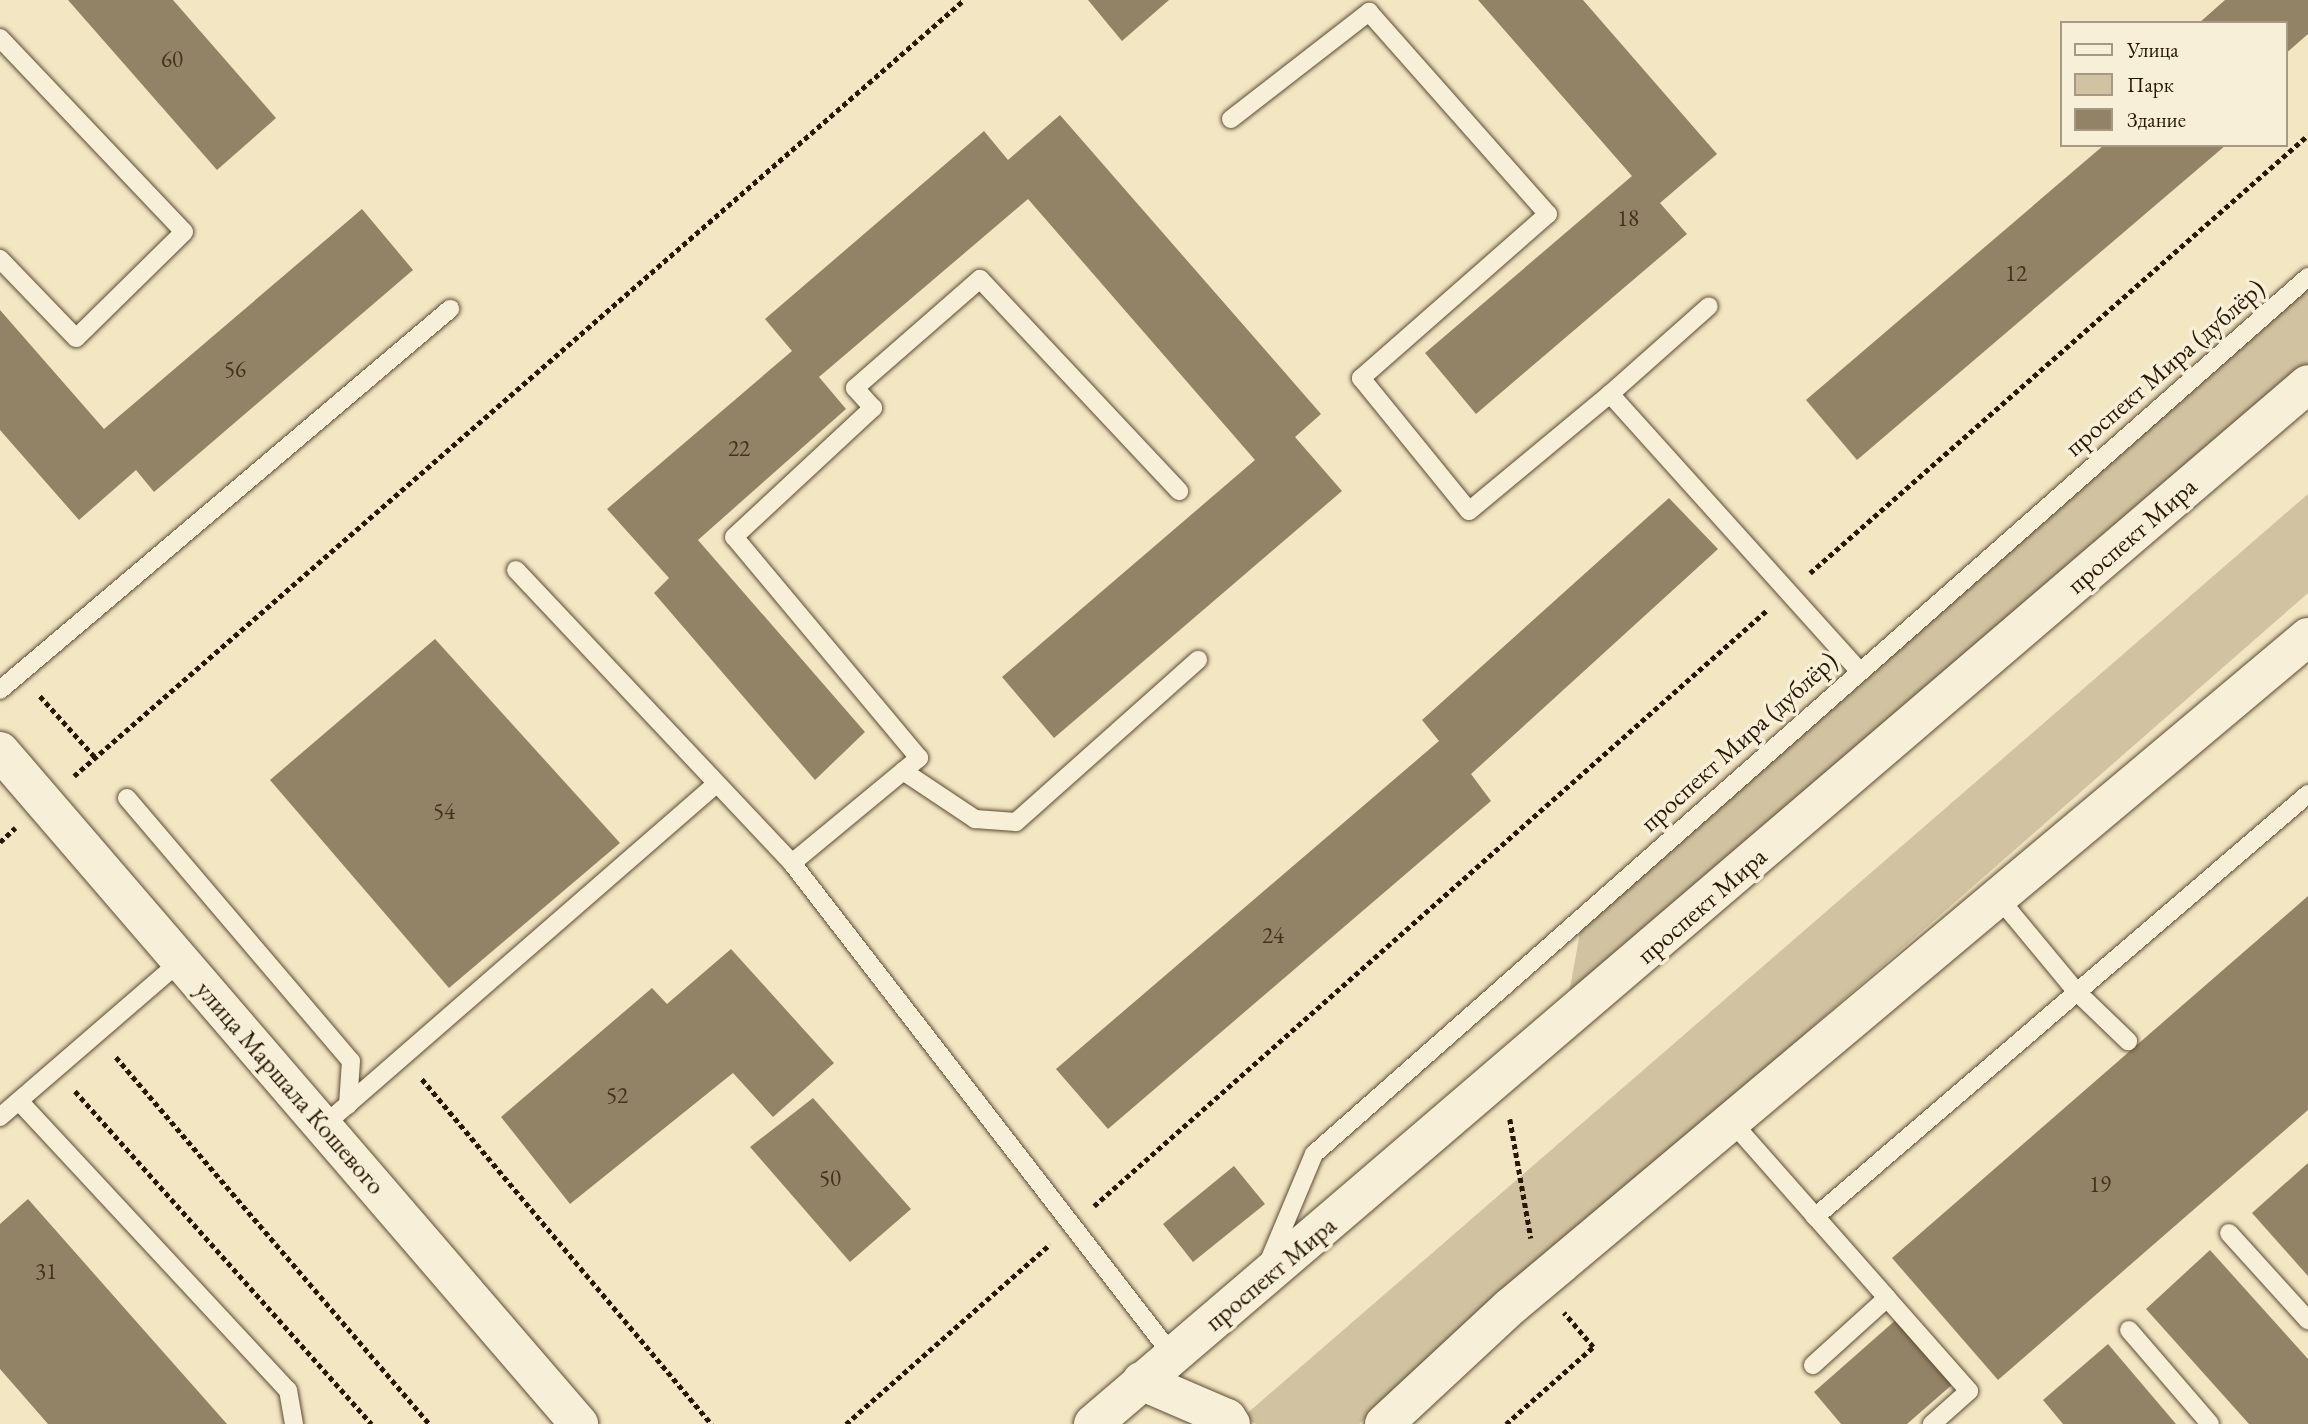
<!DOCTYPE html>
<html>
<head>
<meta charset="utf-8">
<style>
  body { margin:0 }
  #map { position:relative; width:2308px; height:1424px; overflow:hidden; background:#f3e6c3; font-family:"EB Garamond",serif }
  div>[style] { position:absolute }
  .green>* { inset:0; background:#d1c3a2 }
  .building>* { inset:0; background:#938366 }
  .path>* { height:4.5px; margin-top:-2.25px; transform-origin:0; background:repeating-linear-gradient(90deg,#2a1702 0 5px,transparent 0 8.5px) }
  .roads { filter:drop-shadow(0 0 2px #5c4b32) drop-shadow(0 0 2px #5c4b32) }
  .service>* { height:18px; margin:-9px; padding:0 9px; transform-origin:9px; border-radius:9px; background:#f7efd8 }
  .tertiary>* { height:38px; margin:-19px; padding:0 19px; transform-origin:19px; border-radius:19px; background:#f7efd8 }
  .secondary>* { height:38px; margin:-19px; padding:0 19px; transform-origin:19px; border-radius:19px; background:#f7efd8 }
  span { translate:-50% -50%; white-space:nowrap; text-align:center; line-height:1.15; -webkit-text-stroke:7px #f7efd8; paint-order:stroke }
  .number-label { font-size:23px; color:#44321b }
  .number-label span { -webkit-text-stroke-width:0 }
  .street-label { font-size:26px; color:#2a1702 }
  .legend { position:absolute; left:2060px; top:21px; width:228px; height:126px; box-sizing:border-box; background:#f7efd8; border:2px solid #a59982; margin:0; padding:9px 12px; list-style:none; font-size:21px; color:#2a1702 }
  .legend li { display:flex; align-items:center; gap:14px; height:35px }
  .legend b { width:35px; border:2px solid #a59982 }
</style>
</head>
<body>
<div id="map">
  <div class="green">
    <i style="clip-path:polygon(2308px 285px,2308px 374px,1565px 1015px,1581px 927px)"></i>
    <i style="clip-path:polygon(2308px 494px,2308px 593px,1359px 1424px,1256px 1424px,1243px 1417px)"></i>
  </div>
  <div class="building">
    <i style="clip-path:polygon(68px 0,173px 0,276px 118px,217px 170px)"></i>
    <i style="clip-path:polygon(1088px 0,1169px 0,1122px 41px)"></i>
    <i style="clip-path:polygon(1478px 0,1583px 0,1717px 154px,1660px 203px,1687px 234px,1476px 414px,1425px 353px,1632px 176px)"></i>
    <i style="clip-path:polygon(2225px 0,2308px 0,2308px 34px,2285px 54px,2285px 23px,2199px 23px)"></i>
    <i style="clip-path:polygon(1060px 115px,1321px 414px,1295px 437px,1342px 491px,1054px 738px,1002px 677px,1255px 460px,1028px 199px,819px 377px,846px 409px,698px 540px,865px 732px,815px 780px,654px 593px,669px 578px,607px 509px,792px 351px,765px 319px,984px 131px,1008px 160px)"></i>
    <i style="clip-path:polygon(2104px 145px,2226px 145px,1857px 460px,1806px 400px)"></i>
    <i style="clip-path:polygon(362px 209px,413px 270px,154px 492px,136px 470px,79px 520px,0 430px,0 310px,104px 429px)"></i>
    <i style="clip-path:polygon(1669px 498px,1718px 549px,1471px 774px,1491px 801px,1108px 1129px,1056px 1069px,1439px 741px,1422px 720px)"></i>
    <i style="clip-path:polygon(435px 639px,620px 843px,449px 988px,270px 780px)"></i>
    <i style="clip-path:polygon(2308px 896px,2308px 1110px,1998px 1380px,1892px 1258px)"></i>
    <i style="clip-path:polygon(731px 949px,834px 1063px,773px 1117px,733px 1073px,570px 1204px,501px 1117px,652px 988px,667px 1004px)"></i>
    <i style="clip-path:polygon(813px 1098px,911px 1209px,850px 1262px,750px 1147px)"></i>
    <i style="clip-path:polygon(2308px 1163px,2308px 1276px,2252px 1213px)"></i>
    <i style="clip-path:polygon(1234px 1166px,1265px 1204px,1193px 1262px,1163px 1224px)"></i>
    <i style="clip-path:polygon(28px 1199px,134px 1319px,227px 1424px,48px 1424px,0 1369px,0 1224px)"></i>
    <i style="clip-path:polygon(2210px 1250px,2308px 1359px,2308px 1424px,2249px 1424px,2146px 1309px)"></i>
    <i style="clip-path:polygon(1898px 1318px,1954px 1383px,1907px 1424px,1841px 1424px,1814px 1392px)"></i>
    <i style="clip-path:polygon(2108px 1344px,2176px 1424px,2063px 1424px,2043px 1400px)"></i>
  </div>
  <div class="path">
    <i style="left:1810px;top:573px;width:663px;rotate:-41.33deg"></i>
    <i style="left:40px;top:696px;width:82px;rotate:48deg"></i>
    <i style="left:74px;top:776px;width:1181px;rotate:-41.09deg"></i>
    <i style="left:0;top:842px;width:21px;rotate:-43deg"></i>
    <i style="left:116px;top:1057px;width:482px;rotate:49.5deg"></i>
    <i style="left:422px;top:1079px;width:451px;rotate:50deg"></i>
    <i style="left:75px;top:1091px;width:446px;rotate:48.3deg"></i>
    <i style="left:1510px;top:1119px;width:121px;rotate:80deg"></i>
    <i style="left:1094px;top:1206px;width:898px;rotate:-41.52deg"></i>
    <i style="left:846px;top:1424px;width:272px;rotate:-41.4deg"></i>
    <i style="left:1506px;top:1424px;width:116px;rotate:-41.5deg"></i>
    <i style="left:1593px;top:1347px;width:45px;rotate:-130.5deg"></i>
  </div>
  <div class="roads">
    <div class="service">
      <i style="left:0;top:38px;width:267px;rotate:46.5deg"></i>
      <i style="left:184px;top:232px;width:151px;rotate:135.5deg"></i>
      <i style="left:76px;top:338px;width:110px;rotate:-133.9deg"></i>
      <i style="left:1231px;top:119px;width:175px;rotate:-37.8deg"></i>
      <i style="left:1369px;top:12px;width:270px;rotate:48.5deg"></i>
      <i style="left:1548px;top:214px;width:249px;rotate:138.7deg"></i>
      <i style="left:1361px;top:378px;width:171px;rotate:50.9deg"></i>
      <i style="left:1469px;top:511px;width:183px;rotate:-39.7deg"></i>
      <i style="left:1610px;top:394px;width:372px;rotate:48deg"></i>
      <i style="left:1610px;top:394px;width:132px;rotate:-41.6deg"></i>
      <i style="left:516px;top:570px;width:403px;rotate:46.7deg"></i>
      <i style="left:792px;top:863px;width:623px;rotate:52.3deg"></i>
      <i style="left:0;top:690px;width:590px;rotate:-40.25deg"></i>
      <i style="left:903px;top:771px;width:87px;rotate:33.7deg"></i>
      <i style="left:975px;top:819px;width:41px;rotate:4.2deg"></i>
      <i style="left:1016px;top:822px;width:244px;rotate:-41.7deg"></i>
      <i style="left:127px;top:798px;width:345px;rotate:49.6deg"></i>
      <i style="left:351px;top:1061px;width:44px;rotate:93.9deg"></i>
      <i style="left:792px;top:863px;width:165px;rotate:-39.6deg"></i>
      <i style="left:919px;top:758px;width:288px;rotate:-129.9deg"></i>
      <i style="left:734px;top:537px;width:190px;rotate:-42.9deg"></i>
      <i style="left:873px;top:408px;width:27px;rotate:-132deg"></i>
      <i style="left:855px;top:388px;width:166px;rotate:-41.1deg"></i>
      <i style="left:980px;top:279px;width:291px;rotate:46.8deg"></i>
      <i style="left:1998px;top:897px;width:124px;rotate:50.3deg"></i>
      <i style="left:2077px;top:992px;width:71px;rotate:43.9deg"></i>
      <i style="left:19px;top:1101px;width:395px;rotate:47.1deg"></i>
      <i style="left:288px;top:1390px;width:35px;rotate:80deg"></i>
      <i style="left:0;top:1117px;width:239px;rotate:-40.8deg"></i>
      <i style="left:1732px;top:1122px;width:235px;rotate:48.6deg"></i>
      <i style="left:1887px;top:1298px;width:100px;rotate:137.8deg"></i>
      <i style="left:323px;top:1126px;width:520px;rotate:-41.02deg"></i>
      <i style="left:1815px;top:1217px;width:650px;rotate:-40.63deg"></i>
      <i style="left:2229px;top:1233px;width:118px;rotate:47.8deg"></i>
      <i style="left:1269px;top:1261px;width:116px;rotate:-67.2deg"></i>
      <i style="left:1314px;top:1154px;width:1326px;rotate:-41.42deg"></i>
      <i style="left:1887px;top:1298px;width:124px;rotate:48.6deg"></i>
      <i style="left:1969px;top:1391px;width:50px;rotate:138.3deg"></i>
      <i style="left:2129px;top:1330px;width:124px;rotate:49.2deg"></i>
    </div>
    <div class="tertiary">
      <i style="left:0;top:751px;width:888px;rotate:49.29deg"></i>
    </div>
    <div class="secondary">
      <i style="left:1141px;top:1381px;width:94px;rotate:23.3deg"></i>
      <i style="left:1227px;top:1418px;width:7px;rotate:56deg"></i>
      <i style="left:1093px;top:1424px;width:1599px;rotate:-40.56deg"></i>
      <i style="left:1384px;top:1424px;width:172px;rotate:-42.9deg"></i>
      <i style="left:1510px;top:1307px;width:1042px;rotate:-40.02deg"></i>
    </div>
  </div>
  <div class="number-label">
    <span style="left:172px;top:59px">60</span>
    <span style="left:1628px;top:218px">18</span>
    <span style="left:2016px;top:273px">12</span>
    <span style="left:235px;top:369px">56</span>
    <span style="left:739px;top:448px">22</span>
    <span style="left:444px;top:811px">54</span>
    <span style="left:1273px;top:935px">24</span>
    <span style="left:617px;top:1095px">52</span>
    <span style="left:830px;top:1178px">50</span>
    <span style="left:2100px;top:1184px">19</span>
    <span style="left:46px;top:1271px">31</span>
  </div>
  <div class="street-label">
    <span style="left:2165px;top:368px;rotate:-41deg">проспект Мира (дублёр)</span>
    <span style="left:2132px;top:536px;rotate:-41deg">проспект Мира</span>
    <span style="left:1739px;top:742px;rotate:-42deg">проспект Мира (дублёр)</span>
    <span style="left:1702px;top:906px;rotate:-41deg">проспект Мира</span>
    <span style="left:290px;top:1088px;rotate:49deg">улица Маршала Кошевого</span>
    <span style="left:1271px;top:1274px;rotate:-40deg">проспект Мира</span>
  </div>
  <ul class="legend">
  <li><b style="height:9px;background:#f7efd8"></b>Улица</li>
  <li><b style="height:19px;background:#d1c3a2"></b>Парк</li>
  <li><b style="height:19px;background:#938366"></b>Здание</li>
  </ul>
</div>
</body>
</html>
